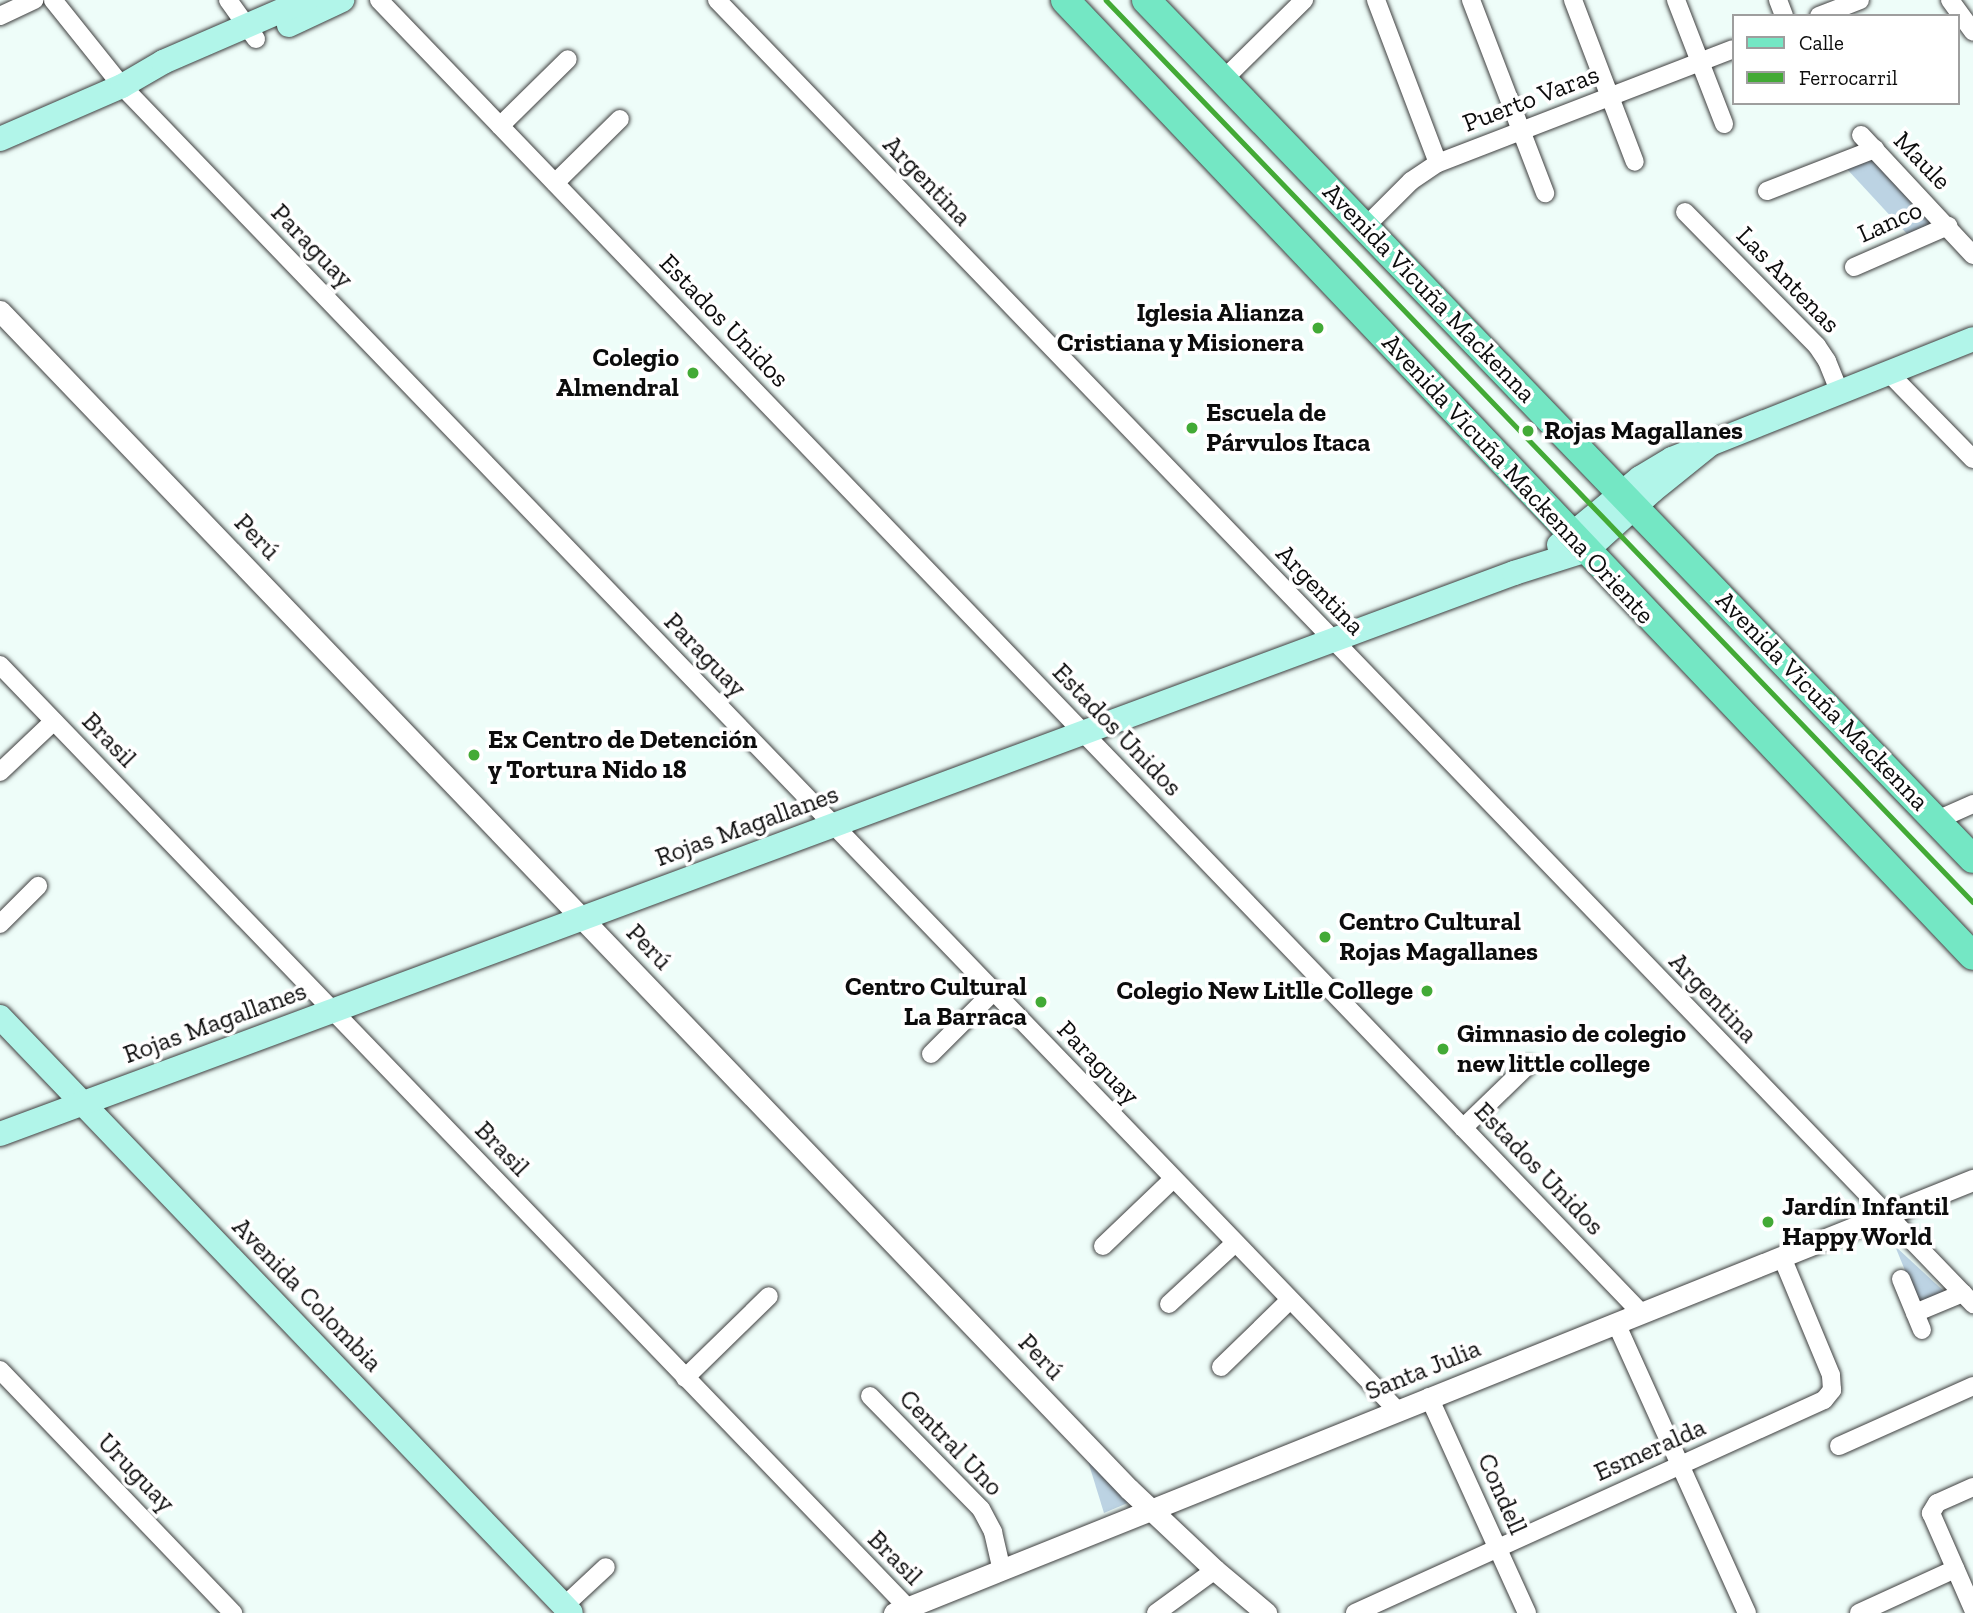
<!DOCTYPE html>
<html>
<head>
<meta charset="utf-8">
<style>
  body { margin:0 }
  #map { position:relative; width:1973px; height:1613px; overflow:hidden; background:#eefdf9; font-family:"Zilla Slab",serif }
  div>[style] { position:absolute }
  .green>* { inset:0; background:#bcd3e3 }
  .roads { filter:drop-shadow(0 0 2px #3f3f3f) drop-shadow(0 0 2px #3f3f3f) }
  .minor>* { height:18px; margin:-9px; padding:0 9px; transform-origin:9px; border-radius:9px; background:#fff }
  .tertiary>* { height:21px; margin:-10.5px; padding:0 10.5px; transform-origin:10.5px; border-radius:10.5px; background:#fff }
  .secondary>* { height:24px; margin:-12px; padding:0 12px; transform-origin:12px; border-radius:12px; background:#b1f5e9 }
  .primary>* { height:28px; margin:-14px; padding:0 14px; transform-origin:14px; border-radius:14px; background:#74e7c4 }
  .rail>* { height:4.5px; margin:-2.25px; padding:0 2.25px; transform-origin:2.25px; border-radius:2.25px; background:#43aa36 }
  .dots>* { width:19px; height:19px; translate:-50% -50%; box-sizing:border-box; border:4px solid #fff; border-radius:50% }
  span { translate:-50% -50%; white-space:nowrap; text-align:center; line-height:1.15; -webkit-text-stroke:7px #fff; paint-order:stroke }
  .street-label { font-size:26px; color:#0c0c0c }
  .poi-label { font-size:26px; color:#0c0c0c; font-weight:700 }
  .right { translate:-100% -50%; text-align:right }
  .left { translate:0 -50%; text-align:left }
  .legend { position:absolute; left:1732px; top:14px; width:228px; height:91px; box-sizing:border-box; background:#fff; border:2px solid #9e9e9e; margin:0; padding:9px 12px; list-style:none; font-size:21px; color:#0c0c0c }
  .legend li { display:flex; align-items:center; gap:14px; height:35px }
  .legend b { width:35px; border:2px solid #9e9e9e }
</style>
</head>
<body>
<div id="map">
  <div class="green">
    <i style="clip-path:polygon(1872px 156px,1935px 223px,1908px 235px,1846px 168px)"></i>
    <i style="clip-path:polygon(1895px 1246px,1949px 1296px,1918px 1302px)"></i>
    <i style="clip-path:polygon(1087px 1458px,1130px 1502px,1104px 1513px)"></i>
  </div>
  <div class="roads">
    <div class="minor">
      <i style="left:53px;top:0;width:110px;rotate:51.3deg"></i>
      <i style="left:122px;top:86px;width:1838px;rotate:46.08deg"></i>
      <i style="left:228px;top:0;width:48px;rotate:54.3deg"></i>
      <i style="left:379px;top:0;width:1821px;rotate:46.13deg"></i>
      <i style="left:717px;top:0;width:1811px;rotate:46.07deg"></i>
      <i style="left:1376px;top:0;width:174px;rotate:69.2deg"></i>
      <i style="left:1471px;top:0;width:207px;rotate:69deg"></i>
      <i style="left:1573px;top:0;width:173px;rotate:69.1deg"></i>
      <i style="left:1676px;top:0;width:133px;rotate:68.8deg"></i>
      <i style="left:1778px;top:0;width:17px;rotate:69deg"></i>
      <i style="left:1950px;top:0;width:39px;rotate:54deg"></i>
      <i style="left:0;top:16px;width:38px;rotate:-25deg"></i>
      <i style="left:1819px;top:16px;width:44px;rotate:-21.3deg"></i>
      <i style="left:1223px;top:80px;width:114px;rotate:-44.6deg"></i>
      <i style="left:500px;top:126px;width:95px;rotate:-44.6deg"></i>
      <i style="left:1861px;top:135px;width:164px;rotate:47deg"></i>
      <i style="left:555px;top:183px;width:91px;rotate:-44.6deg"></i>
      <i style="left:1767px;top:191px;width:116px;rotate:-21.3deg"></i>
      <i style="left:1685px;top:212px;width:188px;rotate:45.4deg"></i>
      <i style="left:1817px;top:346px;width:18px;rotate:56deg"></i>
      <i style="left:1827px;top:361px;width:35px;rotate:68deg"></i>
      <i style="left:1365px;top:227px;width:65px;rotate:-45deg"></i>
      <i style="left:1411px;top:181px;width:32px;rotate:-34deg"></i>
      <i style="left:1438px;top:163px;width:316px;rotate:-21.1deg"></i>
      <i style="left:1854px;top:267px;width:103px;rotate:-23.6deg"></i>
      <i style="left:1889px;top:373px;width:120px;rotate:45.7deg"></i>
      <i style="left:0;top:665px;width:1316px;rotate:46.08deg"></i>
      <i style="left:0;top:772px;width:74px;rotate:-43.4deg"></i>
      <i style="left:1937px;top:820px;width:39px;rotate:-24deg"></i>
      <i style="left:0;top:924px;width:54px;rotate:-45deg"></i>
      <i style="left:931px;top:1054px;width:88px;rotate:-45deg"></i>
      <i style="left:1463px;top:1128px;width:91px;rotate:-44.1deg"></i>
      <i style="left:1103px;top:1246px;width:97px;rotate:-43.7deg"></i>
      <i style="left:1901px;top:1279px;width:55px;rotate:67.6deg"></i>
      <i style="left:1169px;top:1304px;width:90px;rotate:-42.7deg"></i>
      <i style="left:1915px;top:1313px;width:52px;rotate:-22.6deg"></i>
      <i style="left:1616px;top:1323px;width:318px;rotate:65.7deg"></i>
      <i style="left:1221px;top:1367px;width:96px;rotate:-44.2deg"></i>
      <i style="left:0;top:1370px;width:337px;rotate:46.2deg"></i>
      <i style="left:685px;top:1378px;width:117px;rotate:-44.3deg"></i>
      <i style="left:870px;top:1396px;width:158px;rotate:45.5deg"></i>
      <i style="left:981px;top:1509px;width:26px;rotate:62deg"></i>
      <i style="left:993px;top:1532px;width:39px;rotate:77deg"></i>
      <i style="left:1429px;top:1397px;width:237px;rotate:65.6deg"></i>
      <i style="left:1839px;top:1446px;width:147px;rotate:-24.1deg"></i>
      <i style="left:1973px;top:1487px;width:39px;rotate:156deg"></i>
      <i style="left:1937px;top:1503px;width:12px;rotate:121deg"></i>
      <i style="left:1931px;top:1513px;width:105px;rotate:66.4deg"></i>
      <i style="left:564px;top:1606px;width:57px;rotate:-42.9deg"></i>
      <i style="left:1156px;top:1613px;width:73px;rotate:-36.1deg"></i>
      <i style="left:1355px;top:1613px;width:515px;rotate:-24.43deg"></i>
      <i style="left:1824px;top:1400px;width:13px;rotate:-51deg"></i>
      <i style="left:1832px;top:1390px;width:15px;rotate:-94deg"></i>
      <i style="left:1831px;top:1375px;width:128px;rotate:-112.6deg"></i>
      <i style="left:1859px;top:1613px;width:106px;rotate:-24.6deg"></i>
    </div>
    <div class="tertiary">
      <i style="left:0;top:311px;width:1632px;rotate:46.22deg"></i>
      <i style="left:1129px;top:1489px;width:118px;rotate:43.3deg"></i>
      <i style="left:1215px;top:1570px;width:67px;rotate:40.1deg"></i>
      <i style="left:894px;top:1613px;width:1163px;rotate:-21.87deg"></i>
    </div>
    <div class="secondary">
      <i style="left:289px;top:25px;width:59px;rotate:-25.3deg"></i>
      <i style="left:0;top:139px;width:133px;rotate:-23.5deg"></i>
      <i style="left:122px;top:86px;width:48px;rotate:-30.3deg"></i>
      <i style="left:163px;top:62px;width:156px;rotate:-23.4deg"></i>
      <i style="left:1559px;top:545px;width:105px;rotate:-39.6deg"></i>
      <i style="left:1640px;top:478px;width:37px;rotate:-31deg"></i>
      <i style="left:1672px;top:459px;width:324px;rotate:-21.7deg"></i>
      <i style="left:0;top:1017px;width:825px;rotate:46.23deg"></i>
      <i style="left:0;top:1134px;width:1615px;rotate:-20.33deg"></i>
      <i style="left:1514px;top:573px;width:77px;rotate:-17.5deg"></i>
      <i style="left:1587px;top:550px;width:88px;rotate:-42.2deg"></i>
      <i style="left:1652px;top:491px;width:73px;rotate:-38.9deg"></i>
    </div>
    <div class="primary">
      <i style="left:1065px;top:0;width:1318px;rotate:46.48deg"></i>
      <i style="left:1146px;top:0;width:1192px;rotate:46.09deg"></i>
    </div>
  </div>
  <div class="rail">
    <i style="left:1106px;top:0;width:1251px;rotate:46.13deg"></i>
  </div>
  <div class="dots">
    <i style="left:1318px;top:328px;background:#43aa36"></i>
    <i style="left:693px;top:373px;background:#43aa36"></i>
    <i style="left:1192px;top:428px;background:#43aa36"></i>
    <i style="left:1528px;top:431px;background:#43aa36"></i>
    <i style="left:474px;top:755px;background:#43aa36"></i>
    <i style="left:1325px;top:937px;background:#43aa36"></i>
    <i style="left:1427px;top:991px;background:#43aa36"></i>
    <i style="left:1041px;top:1002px;background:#43aa36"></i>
    <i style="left:1443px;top:1049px;background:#43aa36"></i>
    <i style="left:1768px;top:1222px;background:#43aa36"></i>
  </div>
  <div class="street-label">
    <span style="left:1531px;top:99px;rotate:-21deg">Puerto Varas</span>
    <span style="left:1922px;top:161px;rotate:46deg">Maule</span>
    <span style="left:927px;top:181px;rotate:46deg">Argentina</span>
    <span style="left:1890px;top:222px;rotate:-24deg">Lanco</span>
    <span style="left:312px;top:246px;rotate:46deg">Paraguay</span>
    <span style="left:1788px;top:280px;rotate:46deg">Las Antenas</span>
    <span style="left:1429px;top:293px;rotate:46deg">Avenida Vicuña Mackenna</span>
    <span style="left:724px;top:321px;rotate:46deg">Estados Unidos</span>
    <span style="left:1518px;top:479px;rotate:47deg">Avenida Vicuña Mackenna Oriente</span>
    <span style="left:257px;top:537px;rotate:46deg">Perú</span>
    <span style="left:1320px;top:590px;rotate:46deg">Argentina</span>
    <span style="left:705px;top:655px;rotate:46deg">Paraguay</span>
    <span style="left:1822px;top:701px;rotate:46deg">Avenida Vicuña Mackenna</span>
    <span style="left:1117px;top:730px;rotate:46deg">Estados Unidos</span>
    <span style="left:109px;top:740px;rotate:46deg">Brasil</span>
    <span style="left:747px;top:826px;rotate:-20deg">Rojas Magallanes</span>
    <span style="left:649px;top:947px;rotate:46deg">Perú</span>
    <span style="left:1713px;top:998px;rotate:46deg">Argentina</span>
    <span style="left:215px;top:1023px;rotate:-20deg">Rojas Magallanes</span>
    <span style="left:1098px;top:1063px;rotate:46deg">Paraguay</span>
    <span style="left:502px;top:1149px;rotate:46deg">Brasil</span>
    <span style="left:1539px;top:1169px;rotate:46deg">Estados Unidos</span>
    <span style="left:307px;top:1295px;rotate:46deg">Avenida Colombia</span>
    <span style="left:1041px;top:1357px;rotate:46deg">Perú</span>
    <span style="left:1423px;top:1370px;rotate:-22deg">Santa Julia</span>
    <span style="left:951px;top:1443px;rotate:46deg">Central Uno</span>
    <span style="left:1650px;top:1450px;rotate:-24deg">Esmeralda</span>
    <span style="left:136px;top:1473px;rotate:46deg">Uruguay</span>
    <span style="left:1502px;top:1494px;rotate:66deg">Condell</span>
    <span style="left:895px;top:1558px;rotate:45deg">Brasil</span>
  </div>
  <div class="poi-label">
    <span class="right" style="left:1304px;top:328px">Iglesia Alianza<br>Cristiana y Misionera</span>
    <span class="right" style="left:679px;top:373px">Colegio<br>Almendral</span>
    <span class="left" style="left:1206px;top:428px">Escuela de<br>Párvulos Itaca</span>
    <span class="left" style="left:1544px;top:431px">Rojas Magallanes</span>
    <span class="left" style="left:488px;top:755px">Ex Centro de Detención<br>y Tortura Nido 18</span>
    <span class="left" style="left:1339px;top:937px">Centro Cultural<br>Rojas Magallanes</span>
    <span class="right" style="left:1027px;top:1002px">Centro Cultural<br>La Barraca</span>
    <span class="right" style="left:1413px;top:991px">Colegio New Litlle College</span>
    <span class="left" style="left:1457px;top:1049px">Gimnasio de colegio<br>new little college</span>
    <span class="left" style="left:1782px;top:1222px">Jardín Infantil<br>Happy World</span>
  </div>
  <ul class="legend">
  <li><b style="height:9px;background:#74e7c4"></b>Calle</li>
  <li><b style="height:9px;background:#43aa36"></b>Ferrocarril</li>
  </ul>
</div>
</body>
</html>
